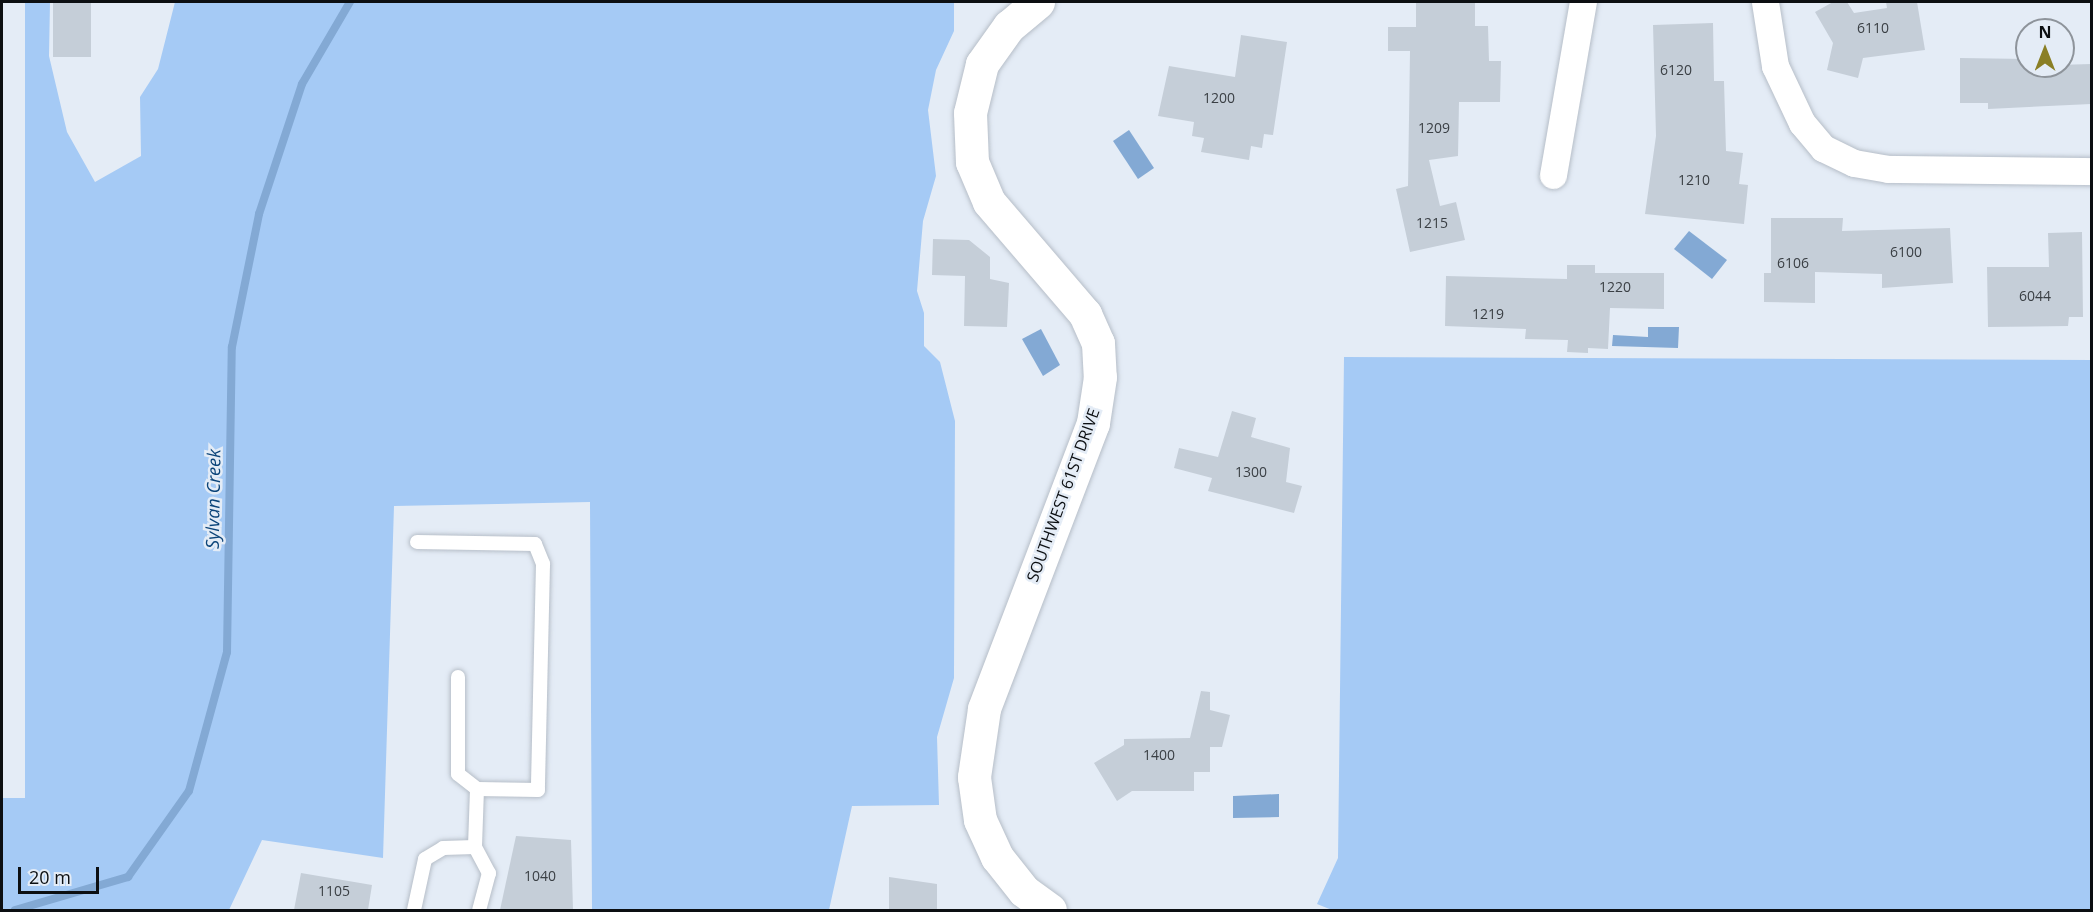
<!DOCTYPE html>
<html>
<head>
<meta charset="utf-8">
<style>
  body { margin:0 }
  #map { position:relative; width:2093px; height:912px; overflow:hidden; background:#e4ecf6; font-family:"Open Sans",sans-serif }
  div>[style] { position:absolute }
  .green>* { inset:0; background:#a5caf5 }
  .water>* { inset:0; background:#83a9d4 }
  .stream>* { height:8px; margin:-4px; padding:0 4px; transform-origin:4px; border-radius:4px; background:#83a9d4 }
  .building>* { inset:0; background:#c5ced8 }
  .roads { filter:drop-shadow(0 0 2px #b6bec8) drop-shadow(0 0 2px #b6bec8) }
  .service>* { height:14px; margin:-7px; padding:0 7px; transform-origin:7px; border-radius:7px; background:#fff }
  .minor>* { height:27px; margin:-13.5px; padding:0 13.5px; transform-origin:13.5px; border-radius:13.5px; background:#fff }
  .tertiary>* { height:33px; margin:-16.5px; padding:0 16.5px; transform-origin:16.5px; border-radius:16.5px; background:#fff }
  span { translate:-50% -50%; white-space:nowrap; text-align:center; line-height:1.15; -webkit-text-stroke:5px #e4ecf6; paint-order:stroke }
  .number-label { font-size:14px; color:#3a3f44 }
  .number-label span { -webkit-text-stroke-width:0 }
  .street-label { font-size:16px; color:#0c0f12 }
  .water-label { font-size:18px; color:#0b4479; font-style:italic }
  .frame { position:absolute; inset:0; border:3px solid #0c0f12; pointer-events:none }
  .north { position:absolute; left:2015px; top:18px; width:60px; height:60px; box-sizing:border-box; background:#e4ecf6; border:2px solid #8e949b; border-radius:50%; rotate:0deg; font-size:16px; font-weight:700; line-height:24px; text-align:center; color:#0c0f12 }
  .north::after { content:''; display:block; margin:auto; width:21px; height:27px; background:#8a7f25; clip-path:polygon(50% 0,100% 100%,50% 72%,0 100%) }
  .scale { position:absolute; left:18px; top:867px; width:81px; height:27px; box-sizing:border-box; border:3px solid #0c0f12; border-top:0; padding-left:8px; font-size:18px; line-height:21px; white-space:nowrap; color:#0c0f12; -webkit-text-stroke:4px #e4ecf6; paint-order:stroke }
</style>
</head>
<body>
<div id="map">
  <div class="green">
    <i style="clip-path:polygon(25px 2px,50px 2px,49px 56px,67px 132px,95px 182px,141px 156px,140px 97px,158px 69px,175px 2px,954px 2px,954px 31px,936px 70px,928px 110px,936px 176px,923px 221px,917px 291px,924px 313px,924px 346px,940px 362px,955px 421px,954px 678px,937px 737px,939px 805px,852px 806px,829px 910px,592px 910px,590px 502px,394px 506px,383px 858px,262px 840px,229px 910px,2px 910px,2px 798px,25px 798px)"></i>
    <i style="clip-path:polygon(1344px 357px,2091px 360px,2091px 910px,1332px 910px,1317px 904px,1338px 858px)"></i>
  </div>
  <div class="water">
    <i style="clip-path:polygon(1129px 130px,1154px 168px,1138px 179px,1113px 141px)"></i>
    <i style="clip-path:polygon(1689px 231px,1727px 260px,1712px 279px,1674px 249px)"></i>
    <i style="clip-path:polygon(1648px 327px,1679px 327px,1678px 348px,1612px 346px,1613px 335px,1648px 337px)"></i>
    <i style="clip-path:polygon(1041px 329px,1060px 365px,1043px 376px,1022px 339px)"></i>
    <i style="clip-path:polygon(1279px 794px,1279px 817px,1233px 818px,1233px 796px)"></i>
  </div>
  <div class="stream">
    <i style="left:15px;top:910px;width:118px;rotate:-16.3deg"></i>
    <i style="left:128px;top:877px;width:105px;rotate:-54.7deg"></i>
    <i style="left:189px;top:791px;width:144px;rotate:-74.7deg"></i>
    <i style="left:227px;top:652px;width:305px;rotate:-89.1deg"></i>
    <i style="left:232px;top:347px;width:136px;rotate:-78.5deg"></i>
    <i style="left:259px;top:214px;width:137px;rotate:-71.7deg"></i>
    <i style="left:302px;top:84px;width:95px;rotate:-59.7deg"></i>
  </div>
  <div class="building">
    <i style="clip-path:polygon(53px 2px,91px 2px,91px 57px,53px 57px)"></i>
    <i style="clip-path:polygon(1416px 2px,1475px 2px,1475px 26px,1488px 26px,1489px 61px,1501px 61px,1500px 102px,1459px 102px,1458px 156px,1429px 160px,1440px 206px,1456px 202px,1465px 240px,1410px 252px,1396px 189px,1408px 186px,1410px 51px,1388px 51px,1388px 27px,1416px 27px)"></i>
    <i style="clip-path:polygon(1833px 2px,1847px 2px,1854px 13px,1887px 8px,1886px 2px,1917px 2px,1925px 50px,1863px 58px,1858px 78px,1827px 70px,1833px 43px,1815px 12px)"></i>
    <i style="clip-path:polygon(1713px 23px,1714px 81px,1724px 81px,1726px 151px,1743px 153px,1739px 184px,1748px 185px,1744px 224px,1645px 214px,1656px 136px,1653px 25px)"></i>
    <i style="clip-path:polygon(1241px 35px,1287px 42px,1273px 135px,1264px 134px,1262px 148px,1251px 146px,1249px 160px,1201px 152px,1204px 138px,1192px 136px,1194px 122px,1158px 116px,1169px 66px,1235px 77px)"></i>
    <i style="clip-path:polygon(1960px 58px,2027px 59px,2027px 66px,2091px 64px,2091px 104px,1988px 109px,1988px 103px,1960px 103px)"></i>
    <i style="clip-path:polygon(1771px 218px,1843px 218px,1842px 231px,1950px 228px,1953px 283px,1882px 288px,1882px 274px,1815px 272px,1815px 303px,1764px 302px,1764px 273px,1771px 273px)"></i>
    <i style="clip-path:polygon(2082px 232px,2083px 317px,2069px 317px,2068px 326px,1988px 327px,1987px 267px,2049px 267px,2048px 233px)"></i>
    <i style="clip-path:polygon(933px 239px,969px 240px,990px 257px,990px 279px,1009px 283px,1007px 327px,964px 326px,965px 276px,932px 275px)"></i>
    <i style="clip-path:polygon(1567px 265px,1595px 265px,1595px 273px,1664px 273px,1664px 309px,1610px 308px,1608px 349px,1588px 348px,1588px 353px,1567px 352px,1568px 340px,1525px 339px,1526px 329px,1445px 326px,1446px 276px,1567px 279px)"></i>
    <i style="clip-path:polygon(1232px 411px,1256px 418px,1251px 437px,1290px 448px,1286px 482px,1302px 486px,1294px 513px,1208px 491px,1212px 478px,1174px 468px,1179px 448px,1218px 457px)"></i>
    <i style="clip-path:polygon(1201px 691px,1210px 692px,1210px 710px,1230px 715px,1222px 747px,1210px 747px,1210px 772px,1194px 772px,1194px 791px,1132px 791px,1117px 801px,1094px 763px,1124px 745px,1124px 739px,1190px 738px)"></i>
    <i style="clip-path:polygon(516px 836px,571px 840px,573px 910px,500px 910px)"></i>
    <i style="clip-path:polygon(301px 873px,372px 885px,368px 910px,294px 910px)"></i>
    <i style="clip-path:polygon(889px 877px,937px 884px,937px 910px,889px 910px)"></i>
  </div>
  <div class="roads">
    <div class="service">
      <i style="left:417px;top:542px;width:118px;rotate:1deg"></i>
      <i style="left:535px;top:544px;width:22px;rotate:68deg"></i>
      <i style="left:543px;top:564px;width:226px;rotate:91.3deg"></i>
      <i style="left:538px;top:790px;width:61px;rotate:-179.1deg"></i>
      <i style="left:477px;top:789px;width:58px;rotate:92deg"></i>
      <i style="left:475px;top:847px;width:30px;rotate:62deg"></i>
      <i style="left:489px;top:873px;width:38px;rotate:105deg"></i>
      <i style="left:458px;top:677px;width:97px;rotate:90deg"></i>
      <i style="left:458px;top:774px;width:24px;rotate:38deg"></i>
      <i style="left:414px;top:910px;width:52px;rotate:-77.8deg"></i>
      <i style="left:425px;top:859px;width:21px;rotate:-31deg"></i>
      <i style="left:443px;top:848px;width:32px;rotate:-2deg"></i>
    </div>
    <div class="minor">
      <i style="left:1765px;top:2px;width:65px;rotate:81.1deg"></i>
      <i style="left:1775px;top:66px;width:63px;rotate:64.7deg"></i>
      <i style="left:1802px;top:123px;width:33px;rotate:50deg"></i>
      <i style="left:1823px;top:148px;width:34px;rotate:26deg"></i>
      <i style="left:1854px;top:163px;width:35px;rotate:10deg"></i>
      <i style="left:1888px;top:169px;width:204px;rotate:0.6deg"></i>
      <i style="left:1553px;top:175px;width:176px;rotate:-80.2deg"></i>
    </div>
    <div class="tertiary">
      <i style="left:1038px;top:2px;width:38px;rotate:140deg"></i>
      <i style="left:1009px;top:26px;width:47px;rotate:125.4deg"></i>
      <i style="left:982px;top:64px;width:50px;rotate:103.8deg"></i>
      <i style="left:970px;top:113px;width:49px;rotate:87.7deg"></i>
      <i style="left:972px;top:162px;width:43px;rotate:67deg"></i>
      <i style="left:989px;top:202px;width:148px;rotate:49.4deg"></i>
      <i style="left:1085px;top:314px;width:32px;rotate:66deg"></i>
      <i style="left:1098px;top:343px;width:34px;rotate:87deg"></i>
      <i style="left:1100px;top:377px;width:47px;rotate:98.7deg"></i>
      <i style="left:1093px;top:423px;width:306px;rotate:110.9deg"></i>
      <i style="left:984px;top:709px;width:69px;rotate:98.4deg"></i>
      <i style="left:974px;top:777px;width:43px;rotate:82.1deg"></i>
      <i style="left:980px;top:820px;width:41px;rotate:65.3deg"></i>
      <i style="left:997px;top:857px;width:43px;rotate:51.5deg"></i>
      <i style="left:1024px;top:891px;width:32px;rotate:36deg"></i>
    </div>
  </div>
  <div class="number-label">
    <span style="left:1873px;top:28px">6110</span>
    <span style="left:1676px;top:70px">6120</span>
    <span style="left:1219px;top:98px">1200</span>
    <span style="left:1434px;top:128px">1209</span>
    <span style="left:1694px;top:180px">1210</span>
    <span style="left:1432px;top:223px">1215</span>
    <span style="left:1906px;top:252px">6100</span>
    <span style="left:1793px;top:263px">6106</span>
    <span style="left:1615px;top:287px">1220</span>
    <span style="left:2035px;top:296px">6044</span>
    <span style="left:1488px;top:314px">1219</span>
    <span style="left:1251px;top:472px">1300</span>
    <span style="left:1159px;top:755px">1400</span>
    <span style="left:540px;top:876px">1040</span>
    <span style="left:334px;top:891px">1105</span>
  </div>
  <div class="street-label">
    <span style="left:1063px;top:495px;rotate:-70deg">SOUTHWEST 61ST DRIVE</span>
  </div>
  <div class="water-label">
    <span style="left:213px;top:499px;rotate:-89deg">Sylvan Creek</span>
  </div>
  <div class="frame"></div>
  <div class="north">N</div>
  <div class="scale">20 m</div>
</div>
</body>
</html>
